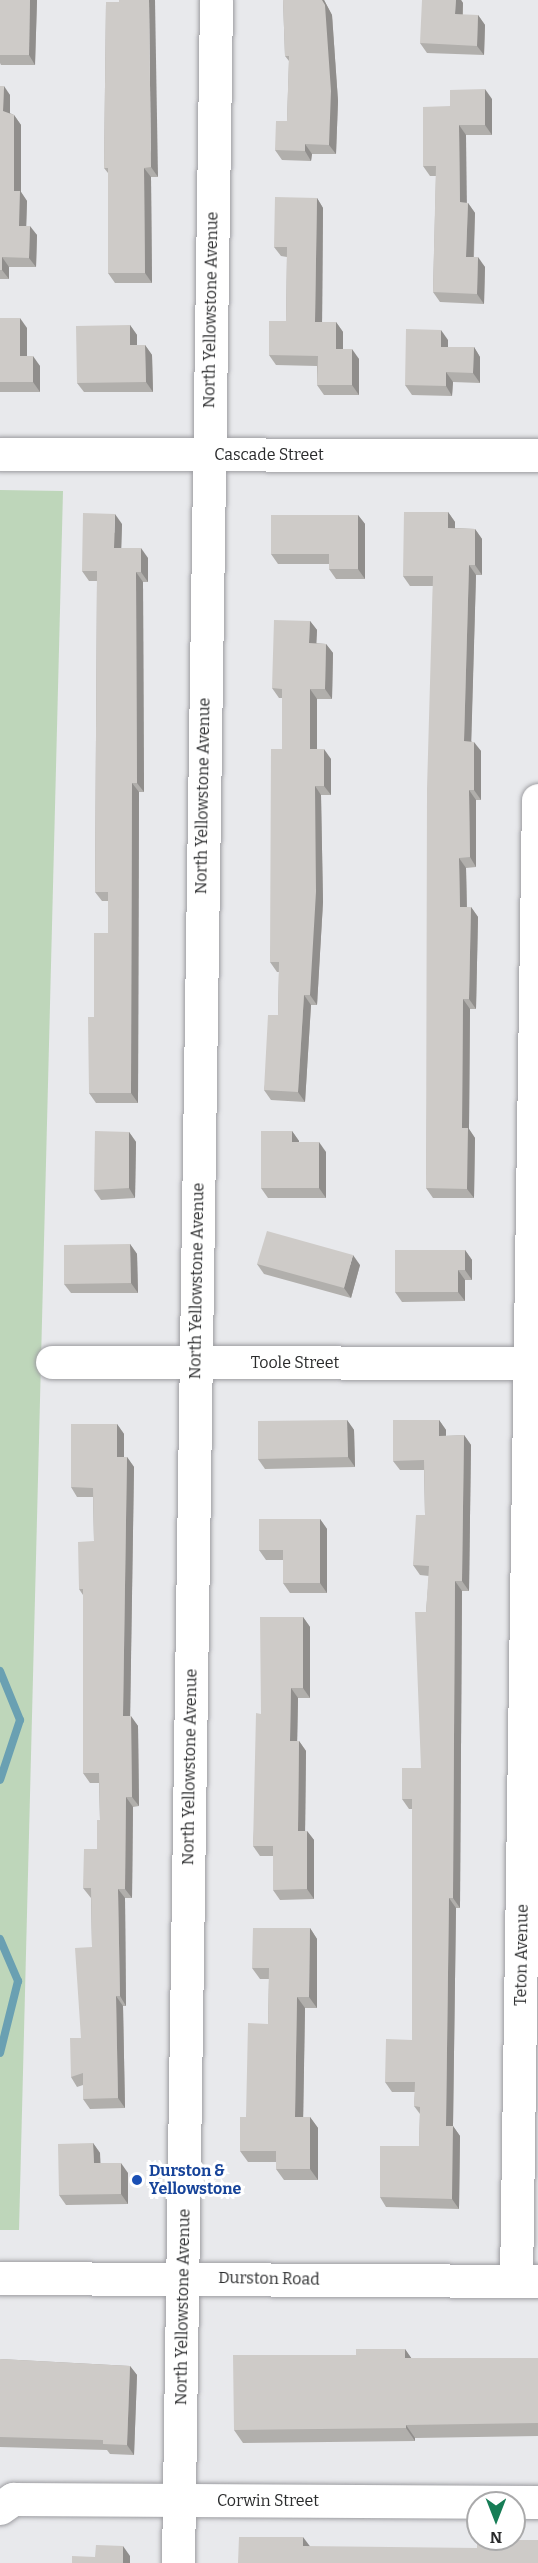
<!DOCTYPE html>
<html>
<head>
<meta charset="utf-8">
<style>
  body { margin:0 }
  #map { position:relative; width:538px; height:2563px; overflow:hidden; background:#e8e9ec; font-family:Bitter,serif }
  div>[style] { position:absolute }
  .green>* { inset:0; background:#bed6ba }
  .stream>* { height:8px; margin:-4px; padding:0 4px; transform-origin:4px; border-radius:4px; background:#6aa0b2 }
  .roads { filter:drop-shadow(0 0 2px #9d9da1) drop-shadow(0 0 2px #9d9da1) }
  .minor>* { height:33px; margin:-16.5px; padding:0 16.5px; transform-origin:16.5px; border-radius:16.5px; background:#fff }
  .major>* { height:33px; margin:-16.5px; padding:0 16.5px; transform-origin:16.5px; border-radius:16.5px; background:#fff }
  .wall>* { inset:0; background:#b1afac }
  .shaded-wall>* { inset:0; background:#908e8c }
  .building>* { inset:0; background:#cecbc8 }
  .dots>* { width:16px; height:16px; translate:-50% -50%; box-sizing:border-box; border:3px solid #fff; border-radius:50% }
  span { translate:-50% -50%; white-space:nowrap; text-align:center; line-height:1.15; -webkit-text-stroke:6px #fff; paint-order:stroke }
  .street-label { font-size:16px; color:#2a2b2c }
  .transit-label { font-size:16px; color:#164399; font-weight:700 }
  .left { translate:0 -50%; text-align:left }
  .north { position:absolute; left:466px; top:2491px; width:60px; height:60px; box-sizing:border-box; background:#fff; border:2px solid #aaaaab; border-radius:50%; rotate:180deg; font-size:16px; font-weight:700; line-height:24px; text-align:center; color:#2a2b2c }
  .north::after { content:''; display:block; margin:auto; width:21px; height:27px; background:#177d56; clip-path:polygon(50% 0,100% 100%,50% 72%,0 100%) }
</style>
</head>
<body>
<div id="map">
  <div class="green">
    <i style="clip-path:polygon(0 490px,63px 491px,19px 2230px,0 2230px)"></i>
  </div>
  <div class="stream">
    <i style="left:0;top:1671px;width:53px;rotate:67.8deg"></i>
    <i style="left:20px;top:1720px;width:63px;rotate:108.4deg"></i>
    <i style="left:0;top:1939px;width:46px;rotate:66.8deg"></i>
    <i style="left:18px;top:1981px;width:74px;rotate:104deg"></i>
  </div>
  <div class="roads">
    <div class="minor">
      <i style="left:0;top:454px;width:538px;rotate:0.11deg"></i>
      <i style="left:52px;top:1362px;width:486px;rotate:0.1deg"></i>
      <i style="left:516px;top:2281px;width:1481px;rotate:-89.15deg"></i>
      <i style="left:0;top:2508px;width:16px;rotate:-35deg"></i>
      <i style="left:13px;top:2499px;width:525px;rotate:0.33deg"></i>
      <i style="left:178px;top:2563px;width:2563px;rotate:-89.15deg"></i>
    </div>
    <div class="major">
      <i style="left:0;top:2278px;width:538px;rotate:0.32deg"></i>
    </div>
  </div>
  <div class="wall">
    <i style="clip-path:polygon(0 0,37px 0,35px 65px,1px 65px,0 63px)"></i>
    <i style="clip-path:polygon(283px 0,324px 0,332px 15px,338px 101px,336px 154px,312px 154px,311px 161px,282px 160px,275px 150px,287px 121px,289px 61px,285px 56px)"></i>
    <i style="clip-path:polygon(456px 0,461px 0,463px 3px,463px 15px,478px 15px,485px 25px,484px 55px,427px 53px,420px 43px)"></i>
    <i style="clip-path:polygon(106px 2px,158px 177px,151px 177px,152px 283px,115px 283px,108px 273px,108px 173px,104px 168px)"></i>
    <i style="clip-path:polygon(0 86px,10px 95px,10px 113px,14px 115px,21px 125px,21px 192px,27px 201px,26px 226px,37px 235px,36px 267px,9px 267px,9px 279px,0 279px)"></i>
    <i style="clip-path:polygon(492px 99px,492px 135px,466px 135px,466px 203px,468px 203px,475px 213px,474px 257px,485px 267px,484px 304px,440px 302px,433px 292px,436px 176px,430px 176px,423px 166px,450px 106px)"></i>
    <i style="clip-path:polygon(317px 198px,323px 208px,322px 322px,336px 322px,343px 332px,343px 349px,359px 359px,359px 395px,324px 395px,317px 385px,317px 366px,276px 365px,269px 355px,286px 321px,287px 257px,281px 256px,274px 247px)"></i>
    <i style="clip-path:polygon(0 318px,27px 328px,27px 356px,40px 366px,40px 392px,0 392px)"></i>
    <i style="clip-path:polygon(130px 325px,137px 335px,137px 345px,145px 345px,152px 355px,153px 392px,84px 392px,77px 383px)"></i>
    <i style="clip-path:polygon(448px 340px,448px 347px,474px 347px,480px 357px,480px 383px,453px 382px,452px 396px,412px 395px,405px 385px)"></i>
    <i style="clip-path:polygon(448px 512px,455px 522px,455px 528px,475px 529px,482px 539px,482px 575px,476px 575px,471px 741px,481px 751px,481px 800px,476px 800px,476px 867px,466px 868px,467px 907px,471px 907px,478px 917px,476px 1009px,470px 1009px,469px 1129px,475px 1138px,474px 1198px,433px 1198px,426px 1188px,433px 586px,410px 586px,403px 576px)"></i>
    <i style="clip-path:polygon(358px 515px,365px 524px,365px 579px,336px 579px,329px 569px,329px 564px,278px 564px,271px 554px)"></i>
    <i style="clip-path:polygon(122px 524px,121px 548px,148px 558px,148px 582px,143px 582px,144px 792px,139px 792px,138px 1103px,96px 1103px,89px 1093px,94px 1017px,108px 933px,108px 901px,102px 901px,95px 892px,97px 581px,89px 581px,82px 571px)"></i>
    <i style="clip-path:polygon(310px 621px,317px 630px,316px 643px,326px 644px,333px 653px,332px 699px,317px 699px,317px 749px,331px 759px,331px 795px,321px 795px,323px 902px,317px 1005px,311px 1005px,305px 1102px,271px 1100px,264px 1090px,278px 1015px,279px 972px,277px 972px,270px 962px,282px 749px,282px 698px,279px 698px,272px 688px)"></i>
    <i style="clip-path:polygon(292px 1131px,299px 1141px,299px 1142px,326px 1152px,326px 1198px,268px 1198px,261px 1188px)"></i>
    <i style="clip-path:polygon(129px 1132px,136px 1142px,135px 1198px,101px 1200px,94px 1190px)"></i>
    <i style="clip-path:polygon(130px 1244px,137px 1254px,138px 1293px,71px 1293px,64px 1284px)"></i>
    <i style="clip-path:polygon(465px 1250px,472px 1260px,472px 1280px,465px 1280px,465px 1301px,402px 1302px,395px 1292px)"></i>
    <i style="clip-path:polygon(257px 1264px,360px 1265px,351px 1298px,264px 1274px)"></i>
    <i style="clip-path:polygon(347px 1420px,354px 1430px,355px 1467px,265px 1469px,258px 1459px)"></i>
    <i style="clip-path:polygon(439px 1420px,446px 1430px,446px 1436px,464px 1435px,471px 1445px,469px 1591px,462px 1591px,460px 1908px,456px 1908px,453px 2126px,460px 2136px,459px 2209px,386px 2207px,380px 2197px,419px 2146px,420px 2114px,414px 2106px,415px 2092px,392px 2092px,385px 2082px,412px 2040px,412px 1809px,409px 1809px,402px 1799px,421px 1768px,426px 1612px,429px 1576px,420px 1575px,413px 1565px,425px 1515px,424px 1470px,400px 1470px,393px 1461px)"></i>
    <i style="clip-path:polygon(117px 1424px,124px 1434px,124px 1457px,127px 1457px,134px 1467px,130px 1716px,138px 1726px,139px 1806px,133px 1807px,132px 1898px,125px 1898px,126px 2006px,123px 2006px,125px 2108px,90px 2109px,83px 2099px,83px 2085px,77px 2087px,71px 2077px,81px 2038px,92px 1947px,91px 1898px,83px 1888px,97px 1849px,100px 1820px,99px 1783px,90px 1783px,83px 1773px,83px 1595px,79px 1589px,94px 1541px,93px 1497px,77px 1497px,71px 1487px)"></i>
    <i style="clip-path:polygon(320px 1519px,327px 1529px,327px 1593px,290px 1593px,283px 1583px,283px 1560px,266px 1560px,259px 1550px)"></i>
    <i style="clip-path:polygon(303px 1617px,310px 1627px,310px 1698px,298px 1698px,297px 1741px,299px 1741px,306px 1751px,305px 1831px,307px 1831px,314px 1840px,314px 1899px,280px 1900px,273px 1890px,273px 1856px,260px 1856px,253px 1846px,261px 1714px)"></i>
    <i style="clip-path:polygon(310px 1928px,317px 1939px,317px 2008px,305px 2008px,303px 2117px,310px 2117px,318px 2128px,318px 2180px,284px 2180px,276px 2169px,276px 2162px,248px 2162px,240px 2151px,246px 2117px,268px 2024px,269px 1979px,260px 1979px,252px 1968px)"></i>
    <i style="clip-path:polygon(93px 2143px,100px 2153px,100px 2163px,128px 2173px,128px 2204px,66px 2205px,59px 2195px)"></i>
    <i style="clip-path:polygon(405px 2349px,411px 2358px,538px 2358px,538px 2436px,415px 2438px,415px 2441px,243px 2443px,234px 2430px,356px 2355px)"></i>
    <i style="clip-path:polygon(0 2359px,130px 2366px,137px 2375px,134px 2455px,110px 2454px,107px 2450px,0 2447px)"></i>
  </div>
  <div class="shaded-wall">
    <i style="clip-path:polygon(30px 0,37px 0,35px 65px,29px 55px)"></i>
    <i style="clip-path:polygon(149px 0,155px 0,158px 177px,151px 167px)"></i>
    <i style="clip-path:polygon(322px 0,324px 0,332px 15px,338px 101px,336px 154px,329px 145px)"></i>
    <i style="clip-path:polygon(456px 0,461px 0,463px 3px,462px 24px,455px 14px)"></i>
    <i style="clip-path:polygon(478px 15px,485px 25px,484px 55px,477px 46px)"></i>
    <i style="clip-path:polygon(4px 86px,10px 95px,10px 121px,3px 111px)"></i>
    <i style="clip-path:polygon(485px 89px,492px 99px,492px 135px,485px 125px)"></i>
    <i style="clip-path:polygon(14px 115px,21px 125px,21px 192px,27px 201px,26px 235px,19px 226px,14px 191px)"></i>
    <i style="clip-path:polygon(459px 125px,466px 135px,467px 212px,460px 202px)"></i>
    <i style="clip-path:polygon(305px 144px,312px 154px,311px 161px,305px 151px)"></i>
    <i style="clip-path:polygon(144px 168px,151px 177px,152px 283px,145px 273px)"></i>
    <i style="clip-path:polygon(317px 198px,323px 208px,322px 331px,315px 322px)"></i>
    <i style="clip-path:polygon(468px 203px,475px 213px,473px 267px,466px 257px)"></i>
    <i style="clip-path:polygon(30px 226px,37px 235px,36px 267px,29px 258px)"></i>
    <i style="clip-path:polygon(2px 257px,9px 267px,9px 279px,2px 270px)"></i>
    <i style="clip-path:polygon(478px 257px,485px 267px,484px 304px,477px 294px)"></i>
    <i style="clip-path:polygon(20px 318px,27px 328px,27px 366px,20px 356px)"></i>
    <i style="clip-path:polygon(336px 322px,343px 332px,343px 359px,336px 349px)"></i>
    <i style="clip-path:polygon(130px 325px,137px 335px,137px 355px,130px 345px)"></i>
    <i style="clip-path:polygon(441px 330px,448px 340px,448px 356px,441px 347px)"></i>
    <i style="clip-path:polygon(145px 345px,152px 355px,153px 392px,146px 382px)"></i>
    <i style="clip-path:polygon(474px 347px,480px 357px,480px 383px,473px 373px)"></i>
    <i style="clip-path:polygon(352px 349px,359px 359px,359px 395px,352px 385px)"></i>
    <i style="clip-path:polygon(33px 356px,40px 366px,40px 392px,33px 382px)"></i>
    <i style="clip-path:polygon(446px 372px,453px 382px,452px 396px,446px 386px)"></i>
    <i style="clip-path:polygon(448px 512px,455px 522px,455px 538px,448px 528px)"></i>
    <i style="clip-path:polygon(115px 514px,122px 524px,121px 558px,114px 548px)"></i>
    <i style="clip-path:polygon(358px 515px,365px 524px,365px 579px,358px 569px)"></i>
    <i style="clip-path:polygon(475px 529px,482px 539px,482px 575px,475px 565px)"></i>
    <i style="clip-path:polygon(141px 548px,148px 558px,148px 582px,141px 572px)"></i>
    <i style="clip-path:polygon(469px 565px,476px 575px,471px 751px,464px 741px)"></i>
    <i style="clip-path:polygon(136px 572px,143px 582px,144px 792px,137px 783px)"></i>
    <i style="clip-path:polygon(310px 621px,317px 630px,316px 653px,309px 643px)"></i>
    <i style="clip-path:polygon(326px 644px,333px 653px,332px 699px,325px 689px)"></i>
    <i style="clip-path:polygon(310px 689px,317px 699px,317px 759px,310px 749px)"></i>
    <i style="clip-path:polygon(474px 742px,481px 751px,481px 800px,474px 790px)"></i>
    <i style="clip-path:polygon(324px 749px,331px 759px,331px 795px,324px 786px)"></i>
    <i style="clip-path:polygon(132px 783px,139px 792px,138px 1103px,131px 1093px)"></i>
    <i style="clip-path:polygon(315px 786px,321px 795px,323px 902px,317px 1005px,310px 995px)"></i>
    <i style="clip-path:polygon(469px 790px,476px 800px,476px 867px,470px 857px)"></i>
    <i style="clip-path:polygon(459px 858px,466px 868px,467px 917px,460px 907px)"></i>
    <i style="clip-path:polygon(471px 907px,478px 917px,476px 1009px,469px 999px)"></i>
    <i style="clip-path:polygon(304px 995px,311px 1005px,305px 1102px,298px 1092px)"></i>
    <i style="clip-path:polygon(463px 999px,470px 1009px,469px 1129px,475px 1138px,474px 1198px,467px 1189px,462px 1128px)"></i>
    <i style="clip-path:polygon(292px 1131px,299px 1141px,299px 1152px,292px 1142px)"></i>
    <i style="clip-path:polygon(129px 1132px,136px 1142px,135px 1198px,129px 1188px)"></i>
    <i style="clip-path:polygon(319px 1142px,326px 1152px,326px 1198px,319px 1188px)"></i>
    <i style="clip-path:polygon(130px 1244px,137px 1254px,138px 1293px,131px 1283px)"></i>
    <i style="clip-path:polygon(465px 1250px,472px 1260px,472px 1280px,465px 1270px)"></i>
    <i style="clip-path:polygon(353px 1255px,360px 1265px,351px 1298px,344px 1288px)"></i>
    <i style="clip-path:polygon(458px 1270px,465px 1280px,465px 1301px,458px 1292px)"></i>
    <i style="clip-path:polygon(347px 1420px,354px 1430px,355px 1467px,348px 1457px)"></i>
    <i style="clip-path:polygon(439px 1420px,446px 1430px,446px 1446px,439px 1436px)"></i>
    <i style="clip-path:polygon(117px 1424px,124px 1434px,124px 1467px,117px 1457px)"></i>
    <i style="clip-path:polygon(464px 1435px,471px 1445px,469px 1591px,462px 1581px)"></i>
    <i style="clip-path:polygon(127px 1457px,134px 1467px,130px 1726px,123px 1716px)"></i>
    <i style="clip-path:polygon(320px 1519px,327px 1529px,327px 1593px,320px 1583px)"></i>
    <i style="clip-path:polygon(455px 1581px,462px 1591px,460px 1908px,453px 1898px)"></i>
    <i style="clip-path:polygon(303px 1617px,310px 1627px,310px 1698px,303px 1688px)"></i>
    <i style="clip-path:polygon(291px 1688px,298px 1698px,297px 1751px,290px 1741px)"></i>
    <i style="clip-path:polygon(131px 1716px,138px 1726px,139px 1806px,132px 1797px)"></i>
    <i style="clip-path:polygon(299px 1741px,306px 1751px,305px 1840px,298px 1831px)"></i>
    <i style="clip-path:polygon(126px 1797px,133px 1807px,132px 1898px,125px 1889px)"></i>
    <i style="clip-path:polygon(307px 1831px,314px 1840px,314px 1899px,307px 1889px)"></i>
    <i style="clip-path:polygon(118px 1889px,125px 1898px,126px 2006px,120px 1996px)"></i>
    <i style="clip-path:polygon(449px 1898px,456px 1908px,453px 2126px,460px 2136px,459px 2209px,452px 2199px,446px 2126px)"></i>
    <i style="clip-path:polygon(310px 1928px,317px 1939px,317px 2008px,309px 1997px)"></i>
    <i style="clip-path:polygon(116px 1996px,123px 2006px,125px 2108px,118px 2098px)"></i>
    <i style="clip-path:polygon(297px 1997px,305px 2008px,303px 2128px,295px 2117px)"></i>
    <i style="clip-path:polygon(310px 2117px,318px 2128px,318px 2180px,310px 2169px)"></i>
    <i style="clip-path:polygon(93px 2143px,100px 2153px,101px 2173px,94px 2163px)"></i>
    <i style="clip-path:polygon(121px 2163px,128px 2173px,128px 2204px,121px 2194px)"></i>
    <i style="clip-path:polygon(405px 2349px,414px 2362px,405px 2358px)"></i>
    <i style="clip-path:polygon(130px 2366px,137px 2375px,134px 2455px,127px 2445px)"></i>
    <i style="clip-path:polygon(406px 2425px,415px 2438px,415px 2441px,406px 2428px)"></i>
    <i style="clip-path:polygon(303px 2537px,312px 2549px,303px 2546px)"></i>
    <i style="clip-path:polygon(123px 2546px,130px 2556px,130px 2563px,123px 2563px)"></i>
  </div>
  <div class="building">
    <i style="clip-path:polygon(0 0,30px 0,29px 55px,0 55px)"></i>
    <i style="clip-path:polygon(119px 0,149px 0,151px 167px,144px 168px,145px 273px,108px 273px,108px 168px,104px 168px,106px 2px,119px 2px)"></i>
    <i style="clip-path:polygon(283px 0,322px 0,325px 5px,331px 91px,329px 145px,305px 144px,305px 151px,275px 150px,276px 121px,287px 121px,289px 56px,285px 56px)"></i>
    <i style="clip-path:polygon(422px 0,456px 0,455px 14px,478px 15px,477px 46px,420px 43px)"></i>
    <i style="clip-path:polygon(0 86px,4px 86px,3px 111px,14px 115px,14px 191px,20px 191px,19px 226px,30px 226px,29px 258px,2px 257px,2px 270px,0 270px)"></i>
    <i style="clip-path:polygon(485px 89px,485px 125px,459px 125px,460px 202px,468px 203px,466px 257px,478px 257px,477px 294px,433px 292px,436px 166px,423px 166px,423px 107px,450px 106px,450px 90px)"></i>
    <i style="clip-path:polygon(275px 197px,317px 198px,315px 322px,336px 322px,336px 349px,352px 349px,352px 385px,317px 385px,318px 356px,269px 355px,269px 321px,286px 321px,287px 247px,274px 247px)"></i>
    <i style="clip-path:polygon(0 318px,20px 318px,20px 356px,33px 356px,33px 382px,0 382px)"></i>
    <i style="clip-path:polygon(130px 325px,130px 345px,145px 345px,146px 382px,77px 383px,76px 326px)"></i>
    <i style="clip-path:polygon(406px 329px,441px 330px,441px 347px,474px 347px,473px 373px,446px 372px,446px 386px,405px 385px)"></i>
    <i style="clip-path:polygon(404px 512px,448px 512px,448px 528px,475px 529px,475px 565px,469px 565px,464px 741px,474px 742px,474px 790px,469px 790px,470px 857px,459px 858px,460px 907px,471px 907px,469px 999px,463px 999px,462px 1128px,468px 1128px,467px 1189px,426px 1188px,427px 789px,433px 576px,403px 576px)"></i>
    <i style="clip-path:polygon(83px 513px,115px 514px,114px 548px,141px 548px,141px 572px,136px 572px,137px 783px,132px 783px,131px 1093px,89px 1093px,88px 1017px,94px 1017px,94px 933px,108px 933px,108px 892px,95px 892px,97px 571px,82px 571px)"></i>
    <i style="clip-path:polygon(271px 515px,358px 515px,358px 569px,329px 569px,329px 554px,271px 554px)"></i>
    <i style="clip-path:polygon(274px 620px,310px 621px,309px 643px,326px 644px,325px 689px,310px 689px,310px 749px,324px 749px,324px 786px,315px 786px,316px 892px,310px 995px,304px 995px,298px 1092px,264px 1090px,268px 1015px,278px 1015px,279px 962px,270px 962px,271px 749px,282px 749px,282px 689px,272px 688px)"></i>
    <i style="clip-path:polygon(95px 1131px,129px 1132px,129px 1188px,94px 1190px)"></i>
    <i style="clip-path:polygon(261px 1131px,292px 1131px,292px 1142px,319px 1142px,319px 1188px,261px 1188px)"></i>
    <i style="clip-path:polygon(267px 1231px,353px 1255px,344px 1288px,257px 1264px)"></i>
    <i style="clip-path:polygon(130px 1244px,131px 1283px,64px 1284px,64px 1245px)"></i>
    <i style="clip-path:polygon(395px 1250px,465px 1250px,465px 1270px,458px 1270px,458px 1292px,395px 1292px)"></i>
    <i style="clip-path:polygon(347px 1420px,348px 1457px,258px 1459px,258px 1421px)"></i>
    <i style="clip-path:polygon(393px 1420px,439px 1420px,439px 1436px,464px 1435px,462px 1581px,455px 1581px,453px 1898px,449px 1898px,446px 2126px,453px 2126px,452px 2199px,380px 2197px,380px 2146px,419px 2146px,420px 2107px,414px 2106px,415px 2082px,385px 2082px,386px 2039px,412px 2040px,412px 1799px,402px 1799px,402px 1768px,421px 1768px,415px 1612px,426px 1612px,429px 1566px,413px 1565px,416px 1515px,425px 1515px,424px 1460px,393px 1461px)"></i>
    <i style="clip-path:polygon(71px 1424px,117px 1424px,117px 1457px,127px 1457px,123px 1716px,131px 1716px,132px 1797px,126px 1797px,125px 1889px,118px 1889px,120px 1996px,116px 1996px,118px 2098px,83px 2099px,83px 2073px,71px 2077px,70px 2038px,81px 2038px,75px 1948px,92px 1947px,91px 1888px,83px 1888px,84px 1849px,97px 1849px,97px 1820px,100px 1820px,99px 1773px,83px 1773px,83px 1589px,79px 1589px,78px 1542px,94px 1541px,93px 1488px,71px 1487px)"></i>
    <i style="clip-path:polygon(259px 1519px,320px 1519px,320px 1583px,283px 1583px,283px 1550px,259px 1550px)"></i>
    <i style="clip-path:polygon(260px 1617px,303px 1617px,303px 1688px,291px 1688px,290px 1741px,299px 1741px,298px 1831px,307px 1831px,307px 1889px,273px 1890px,273px 1846px,253px 1846px,256px 1713px,261px 1714px)"></i>
    <i style="clip-path:polygon(253px 1928px,310px 1928px,309px 1997px,297px 1997px,295px 2117px,310px 2117px,310px 2169px,276px 2169px,276px 2151px,240px 2151px,240px 2117px,246px 2117px,248px 2023px,268px 2024px,269px 1968px,252px 1968px)"></i>
    <i style="clip-path:polygon(93px 2143px,94px 2163px,121px 2163px,121px 2194px,59px 2195px,58px 2144px)"></i>
    <i style="clip-path:polygon(356px 2349px,405px 2349px,405px 2358px,538px 2358px,538px 2423px,406px 2425px,406px 2428px,234px 2430px,233px 2355px,356px 2355px)"></i>
    <i style="clip-path:polygon(0 2359px,130px 2366px,127px 2445px,103px 2444px,103px 2440px,0 2437px)"></i>
    <i style="clip-path:polygon(239px 2537px,303px 2537px,303px 2546px,477px 2548px,477px 2540px,538px 2540px,538px 2563px,238px 2563px)"></i>
    <i style="clip-path:polygon(96px 2545px,123px 2546px,123px 2563px,72px 2563px,72px 2556px,95px 2557px)"></i>
  </div>
  <div class="dots">
    <i style="left:137px;top:2180px;background:#1a4fb4"></i>
  </div>
  <div class="street-label">
    <span style="left:211px;top:310px;rotate:-89deg">North Yellowstone Avenue</span>
    <span style="left:269px;top:455px">Cascade Street</span>
    <span style="left:203px;top:796px;rotate:-89deg">North Yellowstone Avenue</span>
    <span style="left:197px;top:1281px;rotate:-89deg">North Yellowstone Avenue</span>
    <span style="left:295px;top:1363px">Toole Street</span>
    <span style="left:190px;top:1767px;rotate:-89deg">North Yellowstone Avenue</span>
    <span style="left:522px;top:1955px;rotate:-89deg">Teton Avenue</span>
    <span style="left:269px;top:2279px;rotate:1deg">Durston Road</span>
    <span style="left:183px;top:2307px;rotate:-89deg">North Yellowstone Avenue</span>
    <span style="left:268px;top:2501px">Corwin Street</span>
  </div>
  <div class="transit-label">
    <span class="left" style="left:149px;top:2180px">Durston &amp;<br>Yellowstone</span>
  </div>
  <div class="north">N</div>
</div>
</body>
</html>
